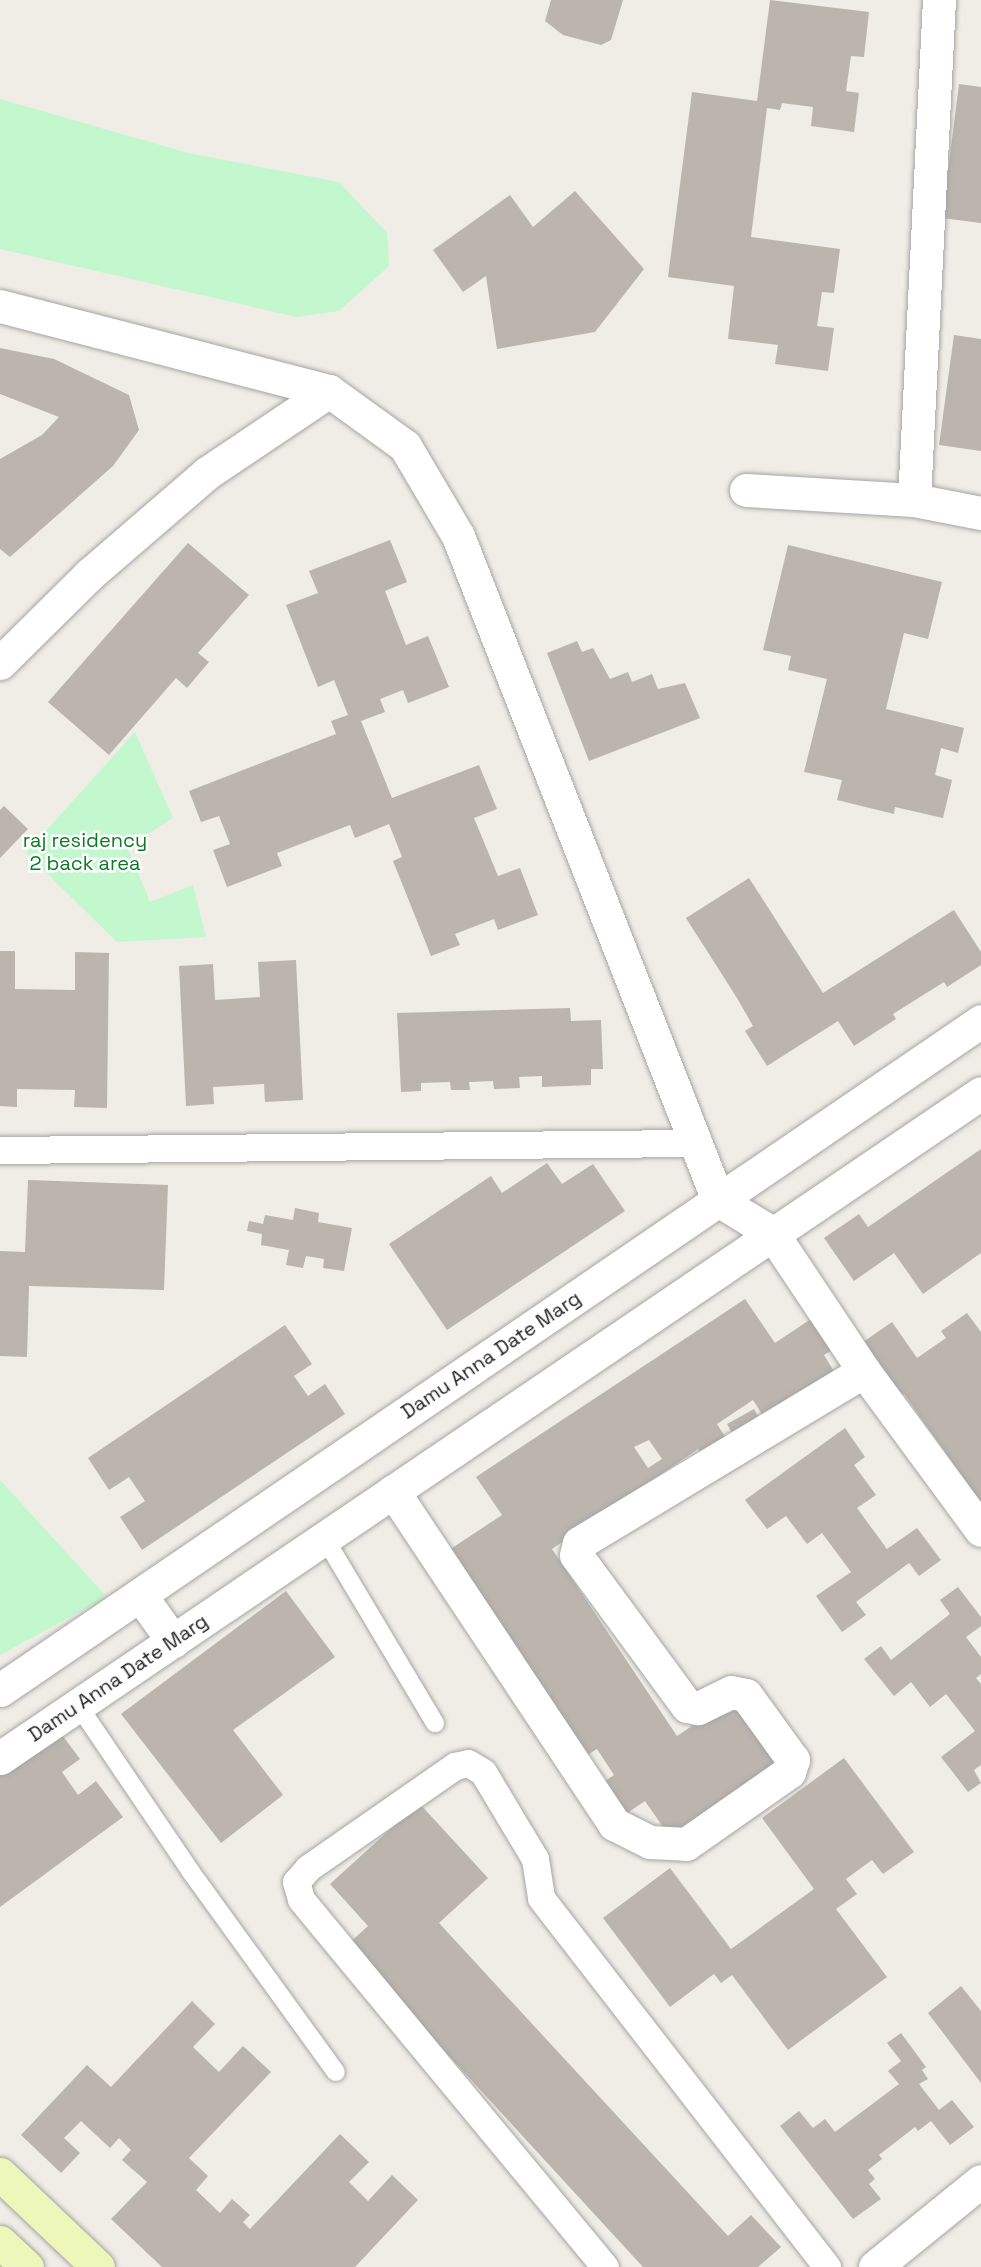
<!DOCTYPE html>
<html>
<head>
<meta charset="utf-8">
<style>
  body { margin:0 }
  #map { position:relative; width:981px; height:2267px; overflow:hidden; background:#efede5; font-family:"Space Grotesk",sans-serif }
  div>[style] { position:absolute }
  .park>* { inset:0; background:#c3f8ce }
  .building>* { inset:0; background:#bbb5ae }
  .roads { filter:drop-shadow(0 0 2px #a5a5a5) drop-shadow(0 0 2px #a5a5a5) }
  .service>* { height:18px; margin:-9px; padding:0 9px; transform-origin:9px; border-radius:9px; background:#fff }
  .pedestrian>* { height:27px; margin:-13.5px; padding:0 13.5px; transform-origin:13.5px; border-radius:13.5px; background:#fff }
  .minor>* { height:33px; margin:-16.5px; padding:0 16.5px; transform-origin:16.5px; border-radius:16.5px; background:#fff }
  .tertiary>* { height:33px; margin:-16.5px; padding:0 16.5px; transform-origin:16.5px; border-radius:16.5px; background:#fff }
  .secondary>* { height:33px; margin:-16.5px; padding:0 16.5px; transform-origin:16.5px; border-radius:16.5px; background:#edf7ba }
  span { translate:-50% -50%; white-space:nowrap; text-align:center; line-height:1.15; -webkit-text-stroke:5px #fff; paint-order:stroke }
  .park-label { font-size:20px; color:#0f7a26 }
  .street-label { font-size:20px; color:#1e1e1e }
</style>
</head>
<body>
<div id="map">
  <div class="park">
    <i style="clip-path:polygon(0 99px,188px 153px,339px 182px,387px 233px,389px 266px,339px 311px,297px 317px,0 249px)"></i>
    <i style="clip-path:polygon(135px 732px,173px 818px,127px 847px,150px 902px,193px 885px,206px 937px,117px 942px,26px 853px)"></i>
    <i style="clip-path:polygon(0 1480px,107px 1597px,0 1655px)"></i>
  </div>
  <div class="building">
    <i style="clip-path:polygon(551px 0,623px 0,611px 40px,601px 45px,563px 35px,545px 21px)"></i>
    <i style="clip-path:polygon(770px 0,869px 12px,864px 57px,851px 56px,846px 91px,859px 93px,854px 132px,811px 126px,813px 107px,782px 103px,780px 110px,767px 108px,751px 237px,840px 249px,834px 293px,822px 292px,817px 326px,834px 328px,828px 371px,775px 364px,778px 345px,728px 339px,734px 286px,668px 277px,692px 92px,757px 101px)"></i>
    <i style="clip-path:polygon(959px 84px,981px 87px,981px 223px,942px 218px)"></i>
    <i style="clip-path:polygon(575px 191px,644px 269px,595px 332px,497px 349px,486px 276px,463px 292px,433px 250px,510px 195px,533px 227px)"></i>
    <i style="clip-path:polygon(954px 335px,981px 339px,981px 451px,939px 445px)"></i>
    <i style="clip-path:polygon(0 348px,54px 359px,129px 395px,139px 430px,113px 466px,10px 557px,0 549px,0 459px,42px 435px,59px 417px,0 394px)"></i>
    <i style="clip-path:polygon(390px 540px,407px 582px,385px 591px,406px 645px,428px 636px,449px 687px,408px 703px,403px 690px,380px 699px,385px 712px,361px 721px,392px 798px,479px 765px,497px 809px,474px 818px,498px 876px,520px 868px,538px 915px,498px 930px,494px 919px,455px 934px,460px 945px,431px 956px,393px 861px,402px 857px,389px 824px,355px 838px,350px 825px,277px 853px,282px 866px,227px 887px,213px 850px,230px 844px,219px 816px,201px 822px,189px 791px,336px 734px,331px 721px,348px 715px,334px 680px,318px 687px,286px 605px,318px 593px,309px 571px)"></i>
    <i style="clip-path:polygon(188px 543px,249px 595px,198px 653px,209px 662px,187px 688px,176px 678px,109px 755px,48px 702px)"></i>
    <i style="clip-path:polygon(788px 545px,942px 582px,928px 639px,904px 633px,886px 709px,964px 728px,958px 753px,941px 748px,935px 775px,952px 780px,943px 818px,895px 807px,894px 814px,837px 800px,842px 780px,804px 772px,827px 679px,788px 670px,791px 656px,763px 650px)"></i>
    <i style="clip-path:polygon(577px 641px,582px 652px,593px 648px,610px 679px,628px 672px,632px 682px,652px 674px,658px 689px,685px 683px,700px 718px,589px 761px,547px 653px)"></i>
    <i style="clip-path:polygon(4px 806px,28px 829px,0 858px,0 810px)"></i>
    <i style="clip-path:polygon(749px 878px,823px 993px,954px 910px,981px 952px,981px 965px,947px 987px,944px 982px,893px 1014px,896px 1019px,854px 1046px,838px 1021px,767px 1066px,745px 1031px,753px 1026px,737px 998px,686px 918px)"></i>
    <i style="clip-path:polygon(0 951px,15px 951px,15px 989px,75px 990px,75px 952px,109px 953px,107px 1108px,74px 1107px,75px 1090px,17px 1089px,17px 1107px,0 1106px)"></i>
    <i style="clip-path:polygon(296px 960px,303px 1100px,265px 1102px,264px 1084px,213px 1087px,214px 1104px,186px 1106px,179px 966px,213px 964px,215px 1000px,260px 997px,258px 962px)"></i>
    <i style="clip-path:polygon(570px 1008px,571px 1021px,601px 1020px,603px 1069px,591px 1069px,591px 1085px,542px 1087px,542px 1076px,519px 1077px,520px 1088px,494px 1089px,493px 1081px,469px 1082px,470px 1090px,451px 1090px,450px 1082px,421px 1083px,421px 1091px,401px 1092px,397px 1013px)"></i>
    <i style="clip-path:polygon(981px 1149px,981px 1253px,923px 1294px,894px 1253px,854px 1281px,824px 1238px,859px 1214px,868px 1227px)"></i>
    <i style="clip-path:polygon(547px 1163px,562px 1184px,593px 1164px,625px 1211px,447px 1330px,389px 1244px,491px 1176px,502px 1193px)"></i>
    <i style="clip-path:polygon(28px 1180px,168px 1185px,164px 1290px,29px 1286px,27px 1357px,0 1356px,0 1251px,25px 1252px)"></i>
    <i style="clip-path:polygon(295px 1208px,319px 1213px,318px 1222px,352px 1228px,344px 1271px,323px 1268px,324px 1259px,306px 1256px,303px 1268px,286px 1265px,289px 1250px,261px 1245px,262px 1234px,247px 1231px,249px 1221px,263px 1224px,265px 1215px,293px 1220px)"></i>
    <i style="clip-path:polygon(evenodd,745px 1299px,775px 1343px,811px 1319px,832px 1350px,824px 1355px,835px 1373px,765px 1419px,753px 1400px,717px 1424px,729px 1443px,704px 1459px,698px 1449px,552px 1549px,677px 1736px,732px 1699px,779px 1770px,672px 1840px,645px 1801px,614px 1822px,593px 1789px,614px 1775px,597px 1749px,581px 1759px,443px 1554px,502px 1515px,476px 1477px,745px 1299px,649px 1440px,662px 1459px,648px 1468px,634px 1447px,649px 1440px)"></i>
    <i style="clip-path:polygon(967px 1313px,981px 1332px,981px 1503px,904px 1394px,891px 1402px,853px 1349px,892px 1322px,917px 1358px,946px 1338px,941px 1331px)"></i>
    <i style="clip-path:polygon(285px 1325px,312px 1364px,294px 1376px,308px 1396px,325px 1384px,345px 1414px,142px 1550px,120px 1517px,145px 1501px,129px 1477px,109px 1490px,88px 1458px)"></i>
    <i style="clip-path:polygon(754px 1409px,763px 1425px,736px 1440px,727px 1424px)"></i>
    <i style="clip-path:polygon(845px 1428px,865px 1457px,854px 1465px,876px 1495px,857px 1508px,887px 1549px,917px 1528px,941px 1560px,919px 1576px,909px 1563px,856px 1602px,866px 1615px,842px 1632px,816px 1596px,851px 1572px,822px 1533px,807px 1544px,786px 1516px,767px 1529px,745px 1500px)"></i>
    <i style="clip-path:polygon(958px 1587px,981px 1617px,981px 1626px,966px 1637px,981px 1657px,981px 1674px,976px 1678px,981px 1684px,981px 1765px,974px 1770px,981px 1783px,968px 1792px,941px 1757px,975px 1731px,946px 1694px,930px 1707px,911px 1682px,894px 1696px,864px 1659px,881px 1646px,891px 1660px,950px 1614px,940px 1600px)"></i>
    <i style="clip-path:polygon(286px 1591px,335px 1657px,233px 1730px,283px 1795px,221px 1843px,121px 1714px)"></i>
    <i style="clip-path:polygon(57px 1728px,80px 1759px,62px 1772px,78px 1795px,96px 1781px,123px 1817px,0 1907px,0 1770px)"></i>
    <i style="clip-path:polygon(844px 1758px,914px 1852px,883px 1874px,872px 1860px,846px 1879px,857px 1894px,836px 1909px,887px 1977px,788px 2050px,732px 1975px,721px 1983px,714px 1974px,670px 2007px,603px 1918px,670px 1868px,731px 1949px,814px 1889px,762px 1818px)"></i>
    <i style="clip-path:polygon(419px 1803px,488px 1878px,439px 1923px,728px 2236px,751px 2215px,781px 2247px,758px 2267px,643px 2267px,347px 1945px,368px 1926px,330px 1884px)"></i>
    <i style="clip-path:polygon(961px 1986px,981px 2011px,981px 2083px,928px 2013px)"></i>
    <i style="clip-path:polygon(192px 2001px,215px 2024px,193px 2047px,219px 2072px,243px 2046px,271px 2072px,189px 2158px,208px 2176px,196px 2190px,220px 2213px,232px 2199px,250px 2215px,243px 2222px,250px 2229px,340px 2134px,369px 2162px,349px 2182px,368px 2201px,392px 2175px,418px 2200px,355px 2267px,162px 2267px,111px 2219px,147px 2182px,122px 2160px,131px 2150px,119px 2138px,110px 2148px,81px 2121px,64px 2138px,80px 2153px,61px 2173px,21px 2135px,87px 2065px,111px 2087px)"></i>
    <i style="clip-path:polygon(901px 2033px,926px 2067px,922px 2070px,928px 2079px,919px 2084px,939px 2110px,952px 2100px,974px 2127px,950px 2145px,931px 2121px,918px 2131px,915px 2127px,879px 2155px,882px 2159px,868px 2170px,875px 2179px,869px 2184px,881px 2199px,853px 2219px,780px 2126px,799px 2111px,813px 2128px,825px 2119px,835px 2132px,899px 2084px,888px 2071px,901px 2061px,887px 2043px)"></i>
  </div>
  <div class="roads">
    <div class="service">
      <i style="left:324px;top:1537px;width:217px;rotate:59.2deg"></i>
      <i style="left:78px;top:1705px;width:202px;rotate:55.9deg"></i>
      <i style="left:191px;top:1872px;width:247px;rotate:54.1deg"></i>
    </div>
    <div class="pedestrian">
      <i style="left:0;top:1150px;width:696px;rotate:-0.58deg"></i>
      <i style="left:605px;top:2267px;width:477px;rotate:-129.6deg"></i>
      <i style="left:301px;top:1899px;width:18px;rotate:-106deg"></i>
      <i style="left:296px;top:1882px;width:18px;rotate:-49deg"></i>
      <i style="left:308px;top:1868px;width:179px;rotate:-34.8deg"></i>
      <i style="left:455px;top:1766px;width:13px;rotate:-13deg"></i>
      <i style="left:468px;top:1763px;width:17px;rotate:31deg"></i>
      <i style="left:483px;top:1772px;width:101px;rotate:59.1deg"></i>
      <i style="left:535px;top:1859px;width:39px;rotate:81deg"></i>
      <i style="left:541px;top:1898px;width:467px;rotate:52.2deg"></i>
    </div>
    <div class="minor">
      <i style="left:0;top:306px;width:340px;rotate:14.5deg"></i>
      <i style="left:746px;top:490px;width:168px;rotate:3.4deg"></i>
      <i style="left:914px;top:500px;width:68px;rotate:11deg"></i>
      <i style="left:914px;top:500px;width:501px;rotate:-87.14deg"></i>
      <i style="left:0;top:663px;width:127px;rotate:-44.7deg"></i>
      <i style="left:90px;top:574px;width:155px;rotate:-40.8deg"></i>
      <i style="left:207px;top:473px;width:147px;rotate:-33.9deg"></i>
      <i style="left:329px;top:391px;width:94px;rotate:35.9deg"></i>
      <i style="left:405px;top:446px;width:104px;rotate:59.5deg"></i>
      <i style="left:458px;top:536px;width:713px;rotate:68.62deg"></i>
      <i style="left:718px;top:1200px;width:63px;rotate:31.4deg"></i>
      <i style="left:772px;top:1233px;width:166px;rotate:56.3deg"></i>
      <i style="left:864px;top:1371px;width:197px;rotate:53.7deg"></i>
      <i style="left:393px;top:1491px;width:400px;rotate:56.4deg"></i>
      <i style="left:614px;top:1824px;width:40px;rotate:26.6deg"></i>
      <i style="left:650px;top:1842px;width:36px;rotate:3deg"></i>
      <i style="left:686px;top:1844px;width:126px;rotate:-35deg"></i>
      <i style="left:789px;top:1772px;width:13px;rotate:-72deg"></i>
      <i style="left:793px;top:1760px;width:80px;rotate:-125.9deg"></i>
      <i style="left:746px;top:1695px;width:15px;rotate:-169deg"></i>
      <i style="left:731px;top:1692px;width:37px;rotate:154deg"></i>
      <i style="left:698px;top:1708px;width:11px;rotate:-170deg"></i>
      <i style="left:687px;top:1706px;width:187px;rotate:-126.3deg"></i>
      <i style="left:576px;top:1555px;width:12px;rotate:-76deg"></i>
      <i style="left:579px;top:1543px;width:333px;rotate:-31.1deg"></i>
      <i style="left:875px;top:2267px;width:136px;rotate:-39.1deg"></i>
    </div>
    <div class="tertiary">
      <i style="left:140px;top:1595px;width:57px;rotate:54.3deg"></i>
      <i style="left:0;top:1690px;width:1187px;rotate:-34.29deg"></i>
      <i style="left:0;top:1758px;width:1185px;rotate:-34.13deg"></i>
    </div>
    <div class="secondary">
      <i style="left:0;top:2174px;width:135px;rotate:43.5deg"></i>
      <i style="left:0;top:2242px;width:37px;rotate:43deg"></i>
    </div>
  </div>
  <div class="park-label">
    <span style="left:85px;top:852px">raj residency<br>2 back area</span>
  </div>
  <div class="street-label">
    <span style="left:491px;top:1355px;rotate:-34deg">Damu Anna Date Marg</span>
    <span style="left:118px;top:1678px;rotate:-34deg">Damu Anna Date Marg</span>
  </div>
</div>
</body>
</html>
